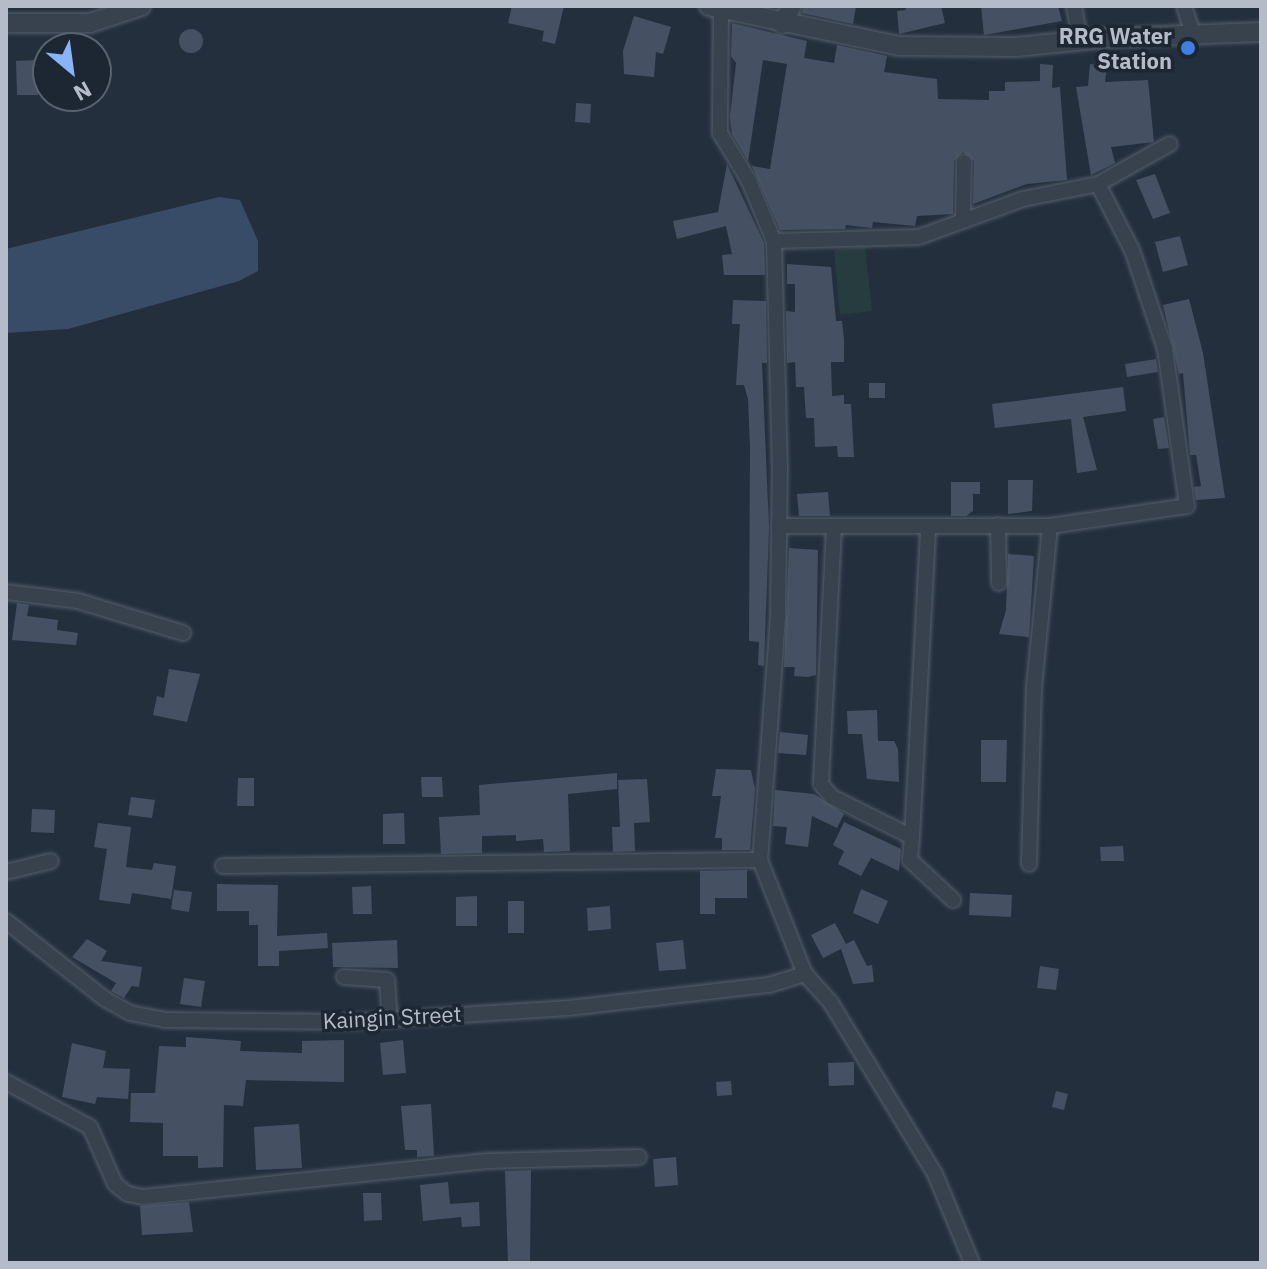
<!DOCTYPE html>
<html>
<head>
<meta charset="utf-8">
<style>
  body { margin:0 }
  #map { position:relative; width:1267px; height:1269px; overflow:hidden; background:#242f3e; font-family:"IBM Plex Sans",sans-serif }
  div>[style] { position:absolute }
  .green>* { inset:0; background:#263c3f }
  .water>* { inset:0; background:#394c67 }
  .building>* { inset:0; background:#455162 }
  .round { border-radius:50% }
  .roads { filter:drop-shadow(0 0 2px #565f6c) drop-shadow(0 0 2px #565f6c) }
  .minor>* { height:14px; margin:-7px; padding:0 7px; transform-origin:7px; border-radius:7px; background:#38414e }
  .tertiary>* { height:18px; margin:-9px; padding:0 9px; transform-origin:9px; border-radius:9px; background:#38414e }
  .dots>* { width:22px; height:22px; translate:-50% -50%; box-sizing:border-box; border:4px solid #1d2633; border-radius:50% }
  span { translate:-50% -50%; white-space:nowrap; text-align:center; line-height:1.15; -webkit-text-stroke:7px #1d2633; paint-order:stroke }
  .poi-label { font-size:22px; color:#b4bcc9; font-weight:700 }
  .right { translate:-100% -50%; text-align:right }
  .street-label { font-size:22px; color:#b4bcc9 }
  .frame { position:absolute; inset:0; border:8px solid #b4bcc9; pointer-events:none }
  .north { position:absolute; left:32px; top:32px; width:80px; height:80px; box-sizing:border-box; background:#1d2633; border:2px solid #59626f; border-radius:50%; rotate:151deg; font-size:22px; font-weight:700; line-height:32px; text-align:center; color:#b4bcc9 }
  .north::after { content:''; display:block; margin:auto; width:28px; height:36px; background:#8ab4f8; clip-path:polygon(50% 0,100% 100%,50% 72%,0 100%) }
</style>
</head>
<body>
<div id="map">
  <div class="green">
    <i style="clip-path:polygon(865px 246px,872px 311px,840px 315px,834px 250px)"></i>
  </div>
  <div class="water">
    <i style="clip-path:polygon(219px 197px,240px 200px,258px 241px,258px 271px,239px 281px,68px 329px,6px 333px,6px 249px)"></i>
  </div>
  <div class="building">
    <i style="clip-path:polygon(512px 6px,564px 6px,555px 44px,542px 41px,544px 31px,508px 23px)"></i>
    <i style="clip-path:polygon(804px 6px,856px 6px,853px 24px,802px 13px)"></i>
    <i style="clip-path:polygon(905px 6px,941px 6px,945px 23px,899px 34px,897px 11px,906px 10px)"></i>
    <i style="clip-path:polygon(981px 6px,1058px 6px,1062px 21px,984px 35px)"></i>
    <i style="clip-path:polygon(634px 16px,671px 27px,663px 54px,656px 52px,654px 77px,624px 74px,623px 51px)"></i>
    <i style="clip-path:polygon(732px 23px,807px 41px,804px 58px,834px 63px,837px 45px,887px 56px,884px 72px,937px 79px,938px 99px,989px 100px,989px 91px,1005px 91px,1005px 82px,1040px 81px,1040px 64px,1053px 65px,1052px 88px,1060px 87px,1067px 180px,1027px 184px,973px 204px,974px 161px,963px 152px,954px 161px,953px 214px,917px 216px,915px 226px,873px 222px,872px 228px,846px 225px,845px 229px,780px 230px,752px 166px,770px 169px,787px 64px,763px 60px,748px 161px,732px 134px,730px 117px,736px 63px,731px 56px)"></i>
    <i class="round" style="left:179px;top:29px;width:24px;height:24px"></i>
    <i style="clip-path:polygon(37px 60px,38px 95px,17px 95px,16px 61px)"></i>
    <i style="clip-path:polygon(1090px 64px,1107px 66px,1105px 82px,1148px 80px,1154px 142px,1111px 147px,1115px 163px,1091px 175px,1076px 87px,1088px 86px)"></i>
    <i style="clip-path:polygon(576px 103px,591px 104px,590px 123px,575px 122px)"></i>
    <i style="clip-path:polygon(727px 164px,764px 243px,765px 275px,724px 275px,722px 255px,732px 254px,726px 226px,677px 239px,673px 221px,718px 212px)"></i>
    <i style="clip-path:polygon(1155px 174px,1170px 213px,1153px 219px,1136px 180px)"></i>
    <i style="clip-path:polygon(1180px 236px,1188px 265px,1163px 272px,1155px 242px)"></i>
    <i style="clip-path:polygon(787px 264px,831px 267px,836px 321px,842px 321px,844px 339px,844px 362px,831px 362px,832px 396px,844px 395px,844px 404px,851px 404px,854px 457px,838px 457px,837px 446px,815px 447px,814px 418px,806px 418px,804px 387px,796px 387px,795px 362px,787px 363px,786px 311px,795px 312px,795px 284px,787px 284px)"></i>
    <i style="clip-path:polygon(1189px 299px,1203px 353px,1225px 498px,1196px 500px,1194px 487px,1201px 486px,1196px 455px,1190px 455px,1183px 373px,1179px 374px,1163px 305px)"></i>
    <i style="clip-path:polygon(733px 300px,766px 301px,767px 363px,762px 363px,769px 527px,764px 666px,758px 665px,759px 642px,749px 641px,750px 447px,748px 399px,744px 385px,736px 385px,740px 324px,732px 324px)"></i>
    <i style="clip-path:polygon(1156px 359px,1158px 372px,1127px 377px,1125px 364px)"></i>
    <i style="clip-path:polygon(869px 383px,885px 383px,885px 398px,869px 398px)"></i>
    <i style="clip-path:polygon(1123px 387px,1126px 411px,1083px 417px,1097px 470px,1077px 473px,1071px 419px,995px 428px,992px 404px)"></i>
    <i style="clip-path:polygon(1164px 417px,1169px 448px,1158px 449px,1153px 419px)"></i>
    <i style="clip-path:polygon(1008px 480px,1033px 480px,1032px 511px,1008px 514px)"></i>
    <i style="clip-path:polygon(951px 482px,980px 482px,980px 494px,973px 494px,973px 511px,966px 516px,951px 516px)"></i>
    <i style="clip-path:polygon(828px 492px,830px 516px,799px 516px,797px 494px)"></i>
    <i style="clip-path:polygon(789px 548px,818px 550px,816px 675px,808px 677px,794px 676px,795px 667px,784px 667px)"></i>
    <i style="clip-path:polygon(1008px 554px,1034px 556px,1029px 637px,999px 634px,1006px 610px)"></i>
    <i style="clip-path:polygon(17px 603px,29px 605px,27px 616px,58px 620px,57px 630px,78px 633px,76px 645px,12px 640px)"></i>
    <i style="clip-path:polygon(169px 669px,200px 674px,187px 722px,153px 715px,157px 696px,164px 698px)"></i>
    <i style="clip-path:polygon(877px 710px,878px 741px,894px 741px,898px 749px,899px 782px,867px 779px,862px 734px,848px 734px,847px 711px)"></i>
    <i style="clip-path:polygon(780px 732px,808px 735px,806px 755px,778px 753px)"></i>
    <i style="clip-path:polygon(981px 740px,1007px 740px,1006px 782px,981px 782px)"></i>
    <i style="clip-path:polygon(716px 769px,751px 770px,755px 789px,750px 850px,722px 850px,722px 838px,715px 838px,721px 796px,712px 796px)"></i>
    <i style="clip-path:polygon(617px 773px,617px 789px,568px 794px,570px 851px,544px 852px,543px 839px,516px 841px,516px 835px,482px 836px,482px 853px,441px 854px,439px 817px,480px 815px,479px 785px)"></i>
    <i style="clip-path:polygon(421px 777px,442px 777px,443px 797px,422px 797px)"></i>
    <i style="clip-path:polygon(238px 778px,254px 778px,254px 806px,237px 806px)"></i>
    <i style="clip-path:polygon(647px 779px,650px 822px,634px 823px,635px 851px,613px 852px,612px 827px,620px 827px,618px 780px)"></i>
    <i style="clip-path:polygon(775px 790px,814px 794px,844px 814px,837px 828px,812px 816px,808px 847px,785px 844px,787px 827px,773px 826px)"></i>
    <i style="clip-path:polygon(131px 797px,155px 800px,152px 818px,128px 815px)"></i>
    <i style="clip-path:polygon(32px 809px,55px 810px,54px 833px,31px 832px)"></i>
    <i style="clip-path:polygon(404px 813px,405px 844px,383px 844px,383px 814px)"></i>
    <i style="clip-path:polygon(844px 822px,901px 849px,899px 871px,871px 858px,861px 876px,838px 864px,844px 851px,833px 845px)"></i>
    <i style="clip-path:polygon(98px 823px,131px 827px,126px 867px,152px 870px,154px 863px,176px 866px,171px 899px,132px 893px,130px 904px,99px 900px,107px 849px,94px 847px)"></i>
    <i style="clip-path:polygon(1123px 846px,1124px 861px,1101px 861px,1100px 847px)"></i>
    <i style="clip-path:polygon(747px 870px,747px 898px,715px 898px,715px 914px,700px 914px,700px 871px)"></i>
    <i style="clip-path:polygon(217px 884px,278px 885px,277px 936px,327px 933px,328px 948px,279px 951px,279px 966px,258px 966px,258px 925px,249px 925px,249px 911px,217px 911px)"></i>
    <i style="clip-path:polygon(371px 886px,372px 914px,353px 914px,352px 887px)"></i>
    <i style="clip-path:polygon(861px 889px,888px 901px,878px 924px,853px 913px)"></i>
    <i style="clip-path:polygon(174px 890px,192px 892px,189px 912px,171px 909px)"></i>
    <i style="clip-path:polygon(970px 893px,1012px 895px,1011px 917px,969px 915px)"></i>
    <i style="clip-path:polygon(477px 896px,477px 926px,456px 926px,456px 897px)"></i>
    <i style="clip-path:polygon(508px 901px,524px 901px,524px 933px,508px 933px)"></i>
    <i style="clip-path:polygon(610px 906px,611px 929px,588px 931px,587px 908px)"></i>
    <i style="clip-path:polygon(835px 923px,846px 944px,854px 940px,867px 966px,872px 965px,874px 982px,853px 984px,841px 949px,823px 958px,811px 935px)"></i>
    <i style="clip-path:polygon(87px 939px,107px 951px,101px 961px,142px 967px,139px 987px,132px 986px,124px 998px,111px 991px,116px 983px,72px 957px)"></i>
    <i style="clip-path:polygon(397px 940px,398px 968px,333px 967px,332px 943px)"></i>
    <i style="clip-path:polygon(683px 940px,686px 969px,659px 971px,656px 943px)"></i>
    <i style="clip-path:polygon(1040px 966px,1059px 969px,1056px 990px,1037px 988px)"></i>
    <i style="clip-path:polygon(184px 978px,205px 981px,201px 1007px,180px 1004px)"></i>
    <i style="clip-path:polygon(186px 1037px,241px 1041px,240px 1051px,302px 1053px,302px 1041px,344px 1040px,344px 1082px,246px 1080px,243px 1106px,224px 1105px,223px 1167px,198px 1168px,198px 1156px,163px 1156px,163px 1123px,130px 1122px,131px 1093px,155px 1093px,159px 1046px,186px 1047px)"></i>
    <i style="clip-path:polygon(403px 1040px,406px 1073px,383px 1075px,380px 1043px)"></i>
    <i style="clip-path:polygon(72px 1043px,106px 1051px,103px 1068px,130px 1069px,128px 1099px,97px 1097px,95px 1104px,62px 1097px)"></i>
    <i style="clip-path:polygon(854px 1062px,854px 1085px,829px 1086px,828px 1063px)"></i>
    <i style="clip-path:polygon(731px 1081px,732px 1095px,717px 1096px,716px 1082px)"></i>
    <i style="clip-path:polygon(1056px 1091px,1068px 1094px,1064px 1110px,1052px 1107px)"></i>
    <i style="clip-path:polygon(431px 1104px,434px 1156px,417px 1157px,417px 1150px,405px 1150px,401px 1106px)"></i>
    <i style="clip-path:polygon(299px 1124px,302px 1168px,256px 1170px,254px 1127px)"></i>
    <i style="clip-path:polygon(676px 1157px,678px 1185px,655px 1187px,653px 1159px)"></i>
    <i style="clip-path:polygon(531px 1170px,530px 1263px,508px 1263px,505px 1171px)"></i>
    <i style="clip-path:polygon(448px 1182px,450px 1204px,479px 1202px,480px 1226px,462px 1227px,461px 1217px,423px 1221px,420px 1185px)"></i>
    <i style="clip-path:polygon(363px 1193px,381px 1193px,382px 1220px,364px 1221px)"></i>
    <i style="clip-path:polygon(189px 1202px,193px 1232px,142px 1235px,140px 1206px)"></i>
  </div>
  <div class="roads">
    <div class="minor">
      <i style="left:1074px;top:6px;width:36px;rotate:80deg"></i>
      <i style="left:1184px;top:6px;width:32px;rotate:72deg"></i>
      <i style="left:721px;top:8px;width:125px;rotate:90.5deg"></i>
      <i style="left:720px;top:133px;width:56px;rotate:58.9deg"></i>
      <i style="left:749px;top:181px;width:65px;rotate:67.4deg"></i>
      <i style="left:774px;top:241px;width:225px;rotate:88.5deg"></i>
      <i style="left:780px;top:466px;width:151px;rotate:90.8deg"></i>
      <i style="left:778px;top:617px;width:244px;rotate:94.2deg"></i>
      <i style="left:760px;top:860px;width:123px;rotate:68.5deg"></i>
      <i style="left:805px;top:974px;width:39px;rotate:48deg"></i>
      <i style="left:831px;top:1003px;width:200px;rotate:58.7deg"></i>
      <i style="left:935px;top:1174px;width:96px;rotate:67.4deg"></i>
      <i style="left:963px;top:218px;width:56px;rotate:-89deg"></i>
      <i style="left:774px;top:241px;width:145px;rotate:-1.6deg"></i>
      <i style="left:919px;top:237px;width:111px;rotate:-20.1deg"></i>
      <i style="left:1023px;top:199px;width:76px;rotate:-11.3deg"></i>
      <i style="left:1098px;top:184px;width:82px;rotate:-29.1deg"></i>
      <i style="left:998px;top:525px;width:58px;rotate:89deg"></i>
      <i style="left:779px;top:526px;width:271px"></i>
      <i style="left:1050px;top:526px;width:138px;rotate:-8.3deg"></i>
      <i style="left:1187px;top:506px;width:159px;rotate:-98deg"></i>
      <i style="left:1165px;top:349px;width:104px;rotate:-108.4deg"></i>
      <i style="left:1132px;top:250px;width:74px;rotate:-117.3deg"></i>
      <i style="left:834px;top:527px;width:257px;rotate:92.9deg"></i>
      <i style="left:821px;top:784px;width:17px;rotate:50deg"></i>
      <i style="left:832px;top:797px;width:89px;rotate:26.6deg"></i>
      <i style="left:912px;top:837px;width:23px;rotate:95deg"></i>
      <i style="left:910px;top:860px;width:59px;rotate:42.9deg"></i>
      <i style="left:6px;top:592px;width:73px;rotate:7.1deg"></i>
      <i style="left:78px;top:601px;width:110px;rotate:16.9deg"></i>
      <i style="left:912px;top:837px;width:309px;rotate:-87deg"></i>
      <i style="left:1029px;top:864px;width:177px;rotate:-88.4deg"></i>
      <i style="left:1034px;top:687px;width:162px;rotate:-84.3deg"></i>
      <i style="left:223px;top:866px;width:537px;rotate:-0.64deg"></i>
      <i style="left:6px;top:872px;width:46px;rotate:-13.7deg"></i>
      <i style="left:6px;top:921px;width:126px;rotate:38.2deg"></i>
      <i style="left:105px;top:999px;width:29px;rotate:29deg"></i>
      <i style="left:130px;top:1013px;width:36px;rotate:11deg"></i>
      <i style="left:165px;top:1020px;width:187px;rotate:0.6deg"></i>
      <i style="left:352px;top:1022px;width:217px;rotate:-3.7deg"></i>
      <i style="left:569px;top:1008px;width:201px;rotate:-6.6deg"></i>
      <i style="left:769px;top:985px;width:38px;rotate:-17deg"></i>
      <i style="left:344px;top:977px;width:43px;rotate:4deg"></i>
      <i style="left:387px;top:980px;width:39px;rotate:86deg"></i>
      <i style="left:6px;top:1082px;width:95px;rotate:28.2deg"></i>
      <i style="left:90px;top:1127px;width:62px;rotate:66.3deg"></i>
      <i style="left:115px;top:1184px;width:16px;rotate:38deg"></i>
      <i style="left:128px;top:1194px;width:16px;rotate:11deg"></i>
      <i style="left:144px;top:1197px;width:345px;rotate:-6deg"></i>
      <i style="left:487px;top:1161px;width:152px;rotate:-1.5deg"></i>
    </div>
    <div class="tertiary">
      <i style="left:709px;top:6px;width:193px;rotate:11.9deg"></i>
      <i style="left:898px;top:46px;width:118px;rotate:0.5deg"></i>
      <i style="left:1016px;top:47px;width:90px;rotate:-5.7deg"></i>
      <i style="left:1106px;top:38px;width:155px;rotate:-2.2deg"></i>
      <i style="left:6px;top:23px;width:84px"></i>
      <i style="left:90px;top:23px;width:54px;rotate:-18.4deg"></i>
      <i style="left:782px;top:24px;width:21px;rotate:-61deg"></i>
    </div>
  </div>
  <div class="dots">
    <i style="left:1188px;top:48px;background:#3f7fe0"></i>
  </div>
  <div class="poi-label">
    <span class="right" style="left:1172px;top:48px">RRG Water<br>Station</span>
  </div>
  <div class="street-label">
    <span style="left:392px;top:1017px;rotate:-3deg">Kaingin Street</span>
  </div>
  <div class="frame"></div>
  <div class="north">N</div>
</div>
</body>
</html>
